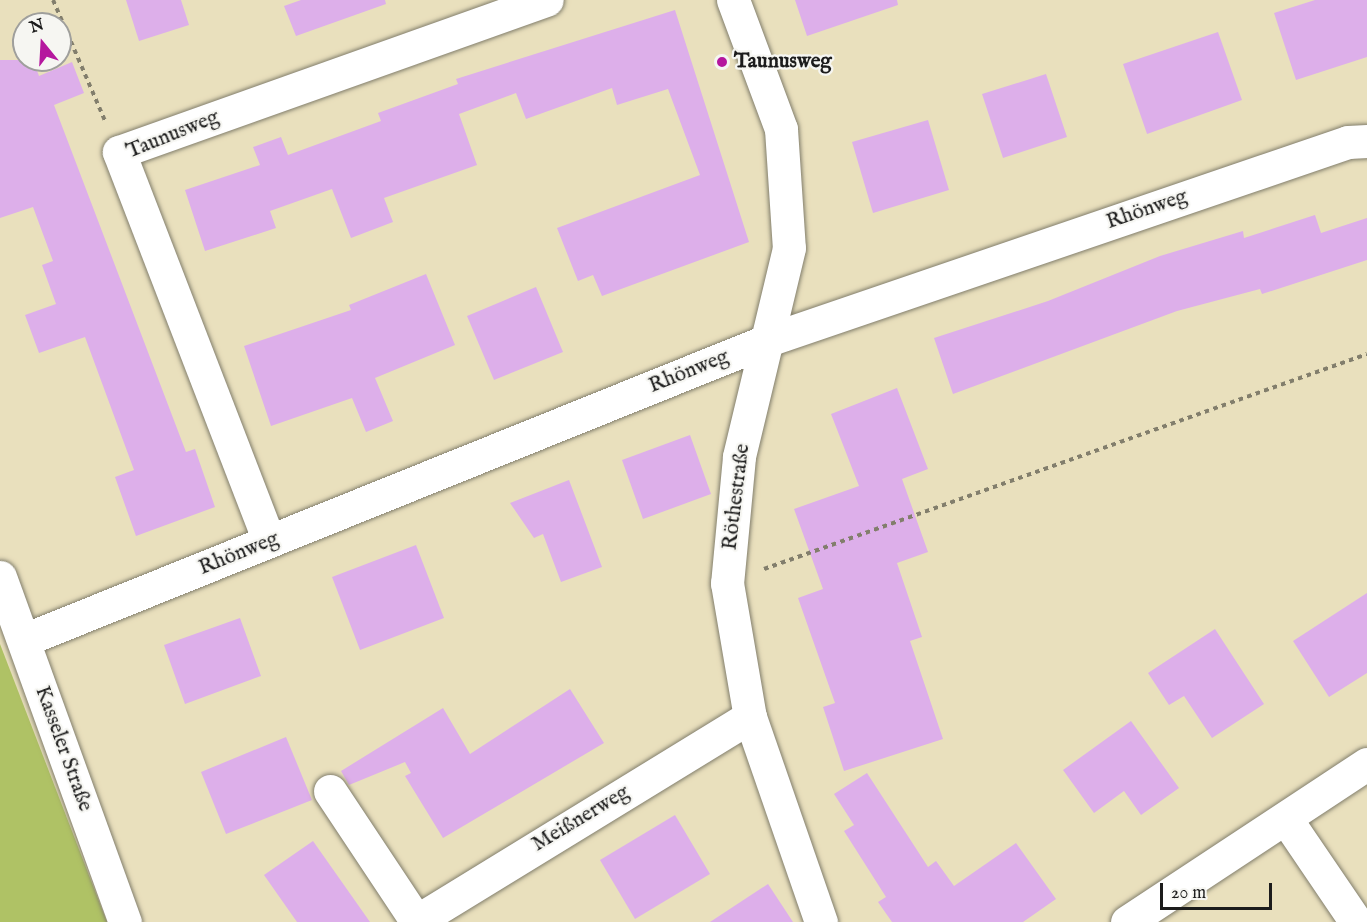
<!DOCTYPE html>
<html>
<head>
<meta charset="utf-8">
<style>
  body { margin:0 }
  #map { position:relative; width:1367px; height:922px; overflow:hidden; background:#e9e0bd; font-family:"IM FELL English",serif }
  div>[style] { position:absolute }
  .green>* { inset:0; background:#afc265 }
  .building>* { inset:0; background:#ddafea }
  .path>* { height:4px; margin-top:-2px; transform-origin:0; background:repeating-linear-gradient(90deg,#827e6c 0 4.5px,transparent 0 9px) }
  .roads { filter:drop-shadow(0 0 2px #827e6c) drop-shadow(0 0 2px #827e6c) }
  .minor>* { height:33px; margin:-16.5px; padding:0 16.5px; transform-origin:16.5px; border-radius:16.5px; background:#fff }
  .dots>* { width:16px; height:16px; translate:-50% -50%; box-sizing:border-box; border:3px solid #f6f6f2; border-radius:50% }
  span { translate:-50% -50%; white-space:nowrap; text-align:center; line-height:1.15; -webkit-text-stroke:4.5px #f6f6f2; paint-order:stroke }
  .poi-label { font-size:21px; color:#1c1c1c; font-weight:700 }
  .left { translate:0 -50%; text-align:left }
  .street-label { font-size:21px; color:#1c1c1c }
  .north { position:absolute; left:12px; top:12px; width:60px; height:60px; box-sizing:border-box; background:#f6f6f2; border:2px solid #9f9f9c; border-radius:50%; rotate:342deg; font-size:16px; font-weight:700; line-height:24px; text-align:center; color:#1c1c1c }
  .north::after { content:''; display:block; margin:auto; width:21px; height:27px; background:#b5179e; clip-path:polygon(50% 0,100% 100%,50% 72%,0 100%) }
  .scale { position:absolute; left:1160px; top:883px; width:112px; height:27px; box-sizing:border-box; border:3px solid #1c1c1c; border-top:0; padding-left:8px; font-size:18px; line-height:21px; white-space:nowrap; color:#1c1c1c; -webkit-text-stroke:4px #f6f6f2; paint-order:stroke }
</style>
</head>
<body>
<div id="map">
  <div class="green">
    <i style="clip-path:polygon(0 644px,107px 922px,0 922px)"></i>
  </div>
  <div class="building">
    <i style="clip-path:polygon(126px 0,181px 0,189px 25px,139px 41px)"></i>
    <i style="clip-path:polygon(301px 0,385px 0,386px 4px,296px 36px,284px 6px)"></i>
    <i style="clip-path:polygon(795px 0,897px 0,898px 5px,807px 36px)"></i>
    <i style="clip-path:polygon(1315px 0,1367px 0,1367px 57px,1296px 80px,1274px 13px)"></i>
    <i style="clip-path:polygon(675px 10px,749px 242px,602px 296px,593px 275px,578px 281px,557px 228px,700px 175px,668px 89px,617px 105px,612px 88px,526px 119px,516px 93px,459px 114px,477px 165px,384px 198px,393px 222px,351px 238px,332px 189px,270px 211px,276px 228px,205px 251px,185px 190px,260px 165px,253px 147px,281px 137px,288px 155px,381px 121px,378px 113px,458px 84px,456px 79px)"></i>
    <i style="clip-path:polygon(1218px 32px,1242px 100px,1147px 134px,1123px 64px)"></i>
    <i style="clip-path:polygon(0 60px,33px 60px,39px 76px,72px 62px,84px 93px,54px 105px,186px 452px,195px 449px,215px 507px,136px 536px,115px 477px,134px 470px,85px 337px,39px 353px,25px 315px,56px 304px,42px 265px,53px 261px,33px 207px,0 218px)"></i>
    <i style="clip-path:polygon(1046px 74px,1067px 137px,1003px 158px,982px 94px)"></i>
    <i style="clip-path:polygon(928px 120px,949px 190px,873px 213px,852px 142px)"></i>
    <i style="clip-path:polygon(1315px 215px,1321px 233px,1367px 218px,1367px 260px,1262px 294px,1260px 289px,1177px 311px,953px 394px,934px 338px,1048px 301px,1160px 256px,1243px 231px,1244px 238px)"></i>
    <i style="clip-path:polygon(426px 274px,455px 345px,375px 378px,393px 421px,366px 432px,352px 398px,271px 426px,244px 346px,351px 310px,349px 305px)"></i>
    <i style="clip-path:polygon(536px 287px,563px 352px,494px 380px,467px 316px)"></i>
    <i style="clip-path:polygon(897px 388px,928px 469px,902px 479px,928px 552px,897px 563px,922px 637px,910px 641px,943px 739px,844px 771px,823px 707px,835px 703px,798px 598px,823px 589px,794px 509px,859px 486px,831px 414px)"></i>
    <i style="clip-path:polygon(690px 435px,711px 494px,643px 519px,622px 460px)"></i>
    <i style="clip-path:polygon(569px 480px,602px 567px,561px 582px,543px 534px,534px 538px,510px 503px)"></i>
    <i style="clip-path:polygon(416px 545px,444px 618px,360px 650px,332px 577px)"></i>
    <i style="clip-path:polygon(1367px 593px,1367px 673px,1329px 697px,1293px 641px)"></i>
    <i style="clip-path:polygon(240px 618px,261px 676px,185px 704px,164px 645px)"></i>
    <i style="clip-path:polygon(1215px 629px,1264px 704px,1212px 738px,1184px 696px,1169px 705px,1148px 673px)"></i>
    <i style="clip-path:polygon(570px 689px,604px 743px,443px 838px,405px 776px,411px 773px,405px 762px,349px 785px,341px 771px,443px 708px,470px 754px)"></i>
    <i style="clip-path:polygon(1131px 721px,1179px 788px,1141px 815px,1124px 791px,1094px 813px,1063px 770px)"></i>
    <i style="clip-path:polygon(286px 737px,312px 800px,226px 834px,201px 772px)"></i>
    <i style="clip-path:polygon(867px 773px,928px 867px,936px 861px,954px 886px,1016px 843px,1056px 899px,1023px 922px,892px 922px,878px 902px,886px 897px,844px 831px,854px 825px,834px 794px)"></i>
    <i style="clip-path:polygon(675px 815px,710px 874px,635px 919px,600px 860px)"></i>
    <i style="clip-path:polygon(313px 841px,370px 922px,297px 922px,264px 875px)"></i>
    <i style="clip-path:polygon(768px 884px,793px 922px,710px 922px)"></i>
  </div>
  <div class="path">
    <i style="left:53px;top:0;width:132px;rotate:66.7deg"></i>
    <i style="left:764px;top:569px;width:640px;rotate:-19.62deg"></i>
  </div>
  <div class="roads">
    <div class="minor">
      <i style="left:733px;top:0;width:138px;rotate:69.6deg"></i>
      <i style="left:781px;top:129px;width:119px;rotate:86.2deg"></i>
      <i style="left:789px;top:248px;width:215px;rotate:103.5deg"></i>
      <i style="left:739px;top:457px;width:127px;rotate:95.4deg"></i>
      <i style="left:727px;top:583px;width:136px;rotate:80.3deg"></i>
      <i style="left:750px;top:717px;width:217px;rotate:70.9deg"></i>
      <i style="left:269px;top:541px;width:417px;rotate:-111.1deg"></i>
      <i style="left:119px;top:152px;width:454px;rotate:-19.6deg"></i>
      <i style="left:0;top:577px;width:367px;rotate:70.1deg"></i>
      <i style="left:24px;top:640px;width:805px;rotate:-21.95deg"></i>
      <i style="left:771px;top:339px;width:610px;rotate:-18.85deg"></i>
      <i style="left:1348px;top:142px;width:19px;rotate:-3deg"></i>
      <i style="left:330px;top:791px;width:154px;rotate:56.4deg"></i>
      <i style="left:1286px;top:819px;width:125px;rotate:55.8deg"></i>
      <i style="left:415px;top:922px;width:393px;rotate:-31.5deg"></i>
      <i style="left:1127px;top:922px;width:287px;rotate:-33.4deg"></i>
    </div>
  </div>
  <div class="dots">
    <i style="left:722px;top:62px;background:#b5179e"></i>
  </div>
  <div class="poi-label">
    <span class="left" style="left:734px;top:62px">Taunusweg</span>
  </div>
  <div class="street-label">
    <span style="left:173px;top:135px;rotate:-22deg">Taunusweg</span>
    <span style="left:1147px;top:210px;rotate:-19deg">Rhönweg</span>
    <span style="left:689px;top:372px;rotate:-22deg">Rhönweg</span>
    <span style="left:737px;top:497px;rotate:-83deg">Röthestraße</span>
    <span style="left:239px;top:554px;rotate:-22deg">Rhönweg</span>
    <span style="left:63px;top:749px;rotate:70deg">Kasseler Straße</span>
    <span style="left:581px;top:819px;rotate:-31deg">Meißnerweg</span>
  </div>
  <div class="north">N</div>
  <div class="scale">20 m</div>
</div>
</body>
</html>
